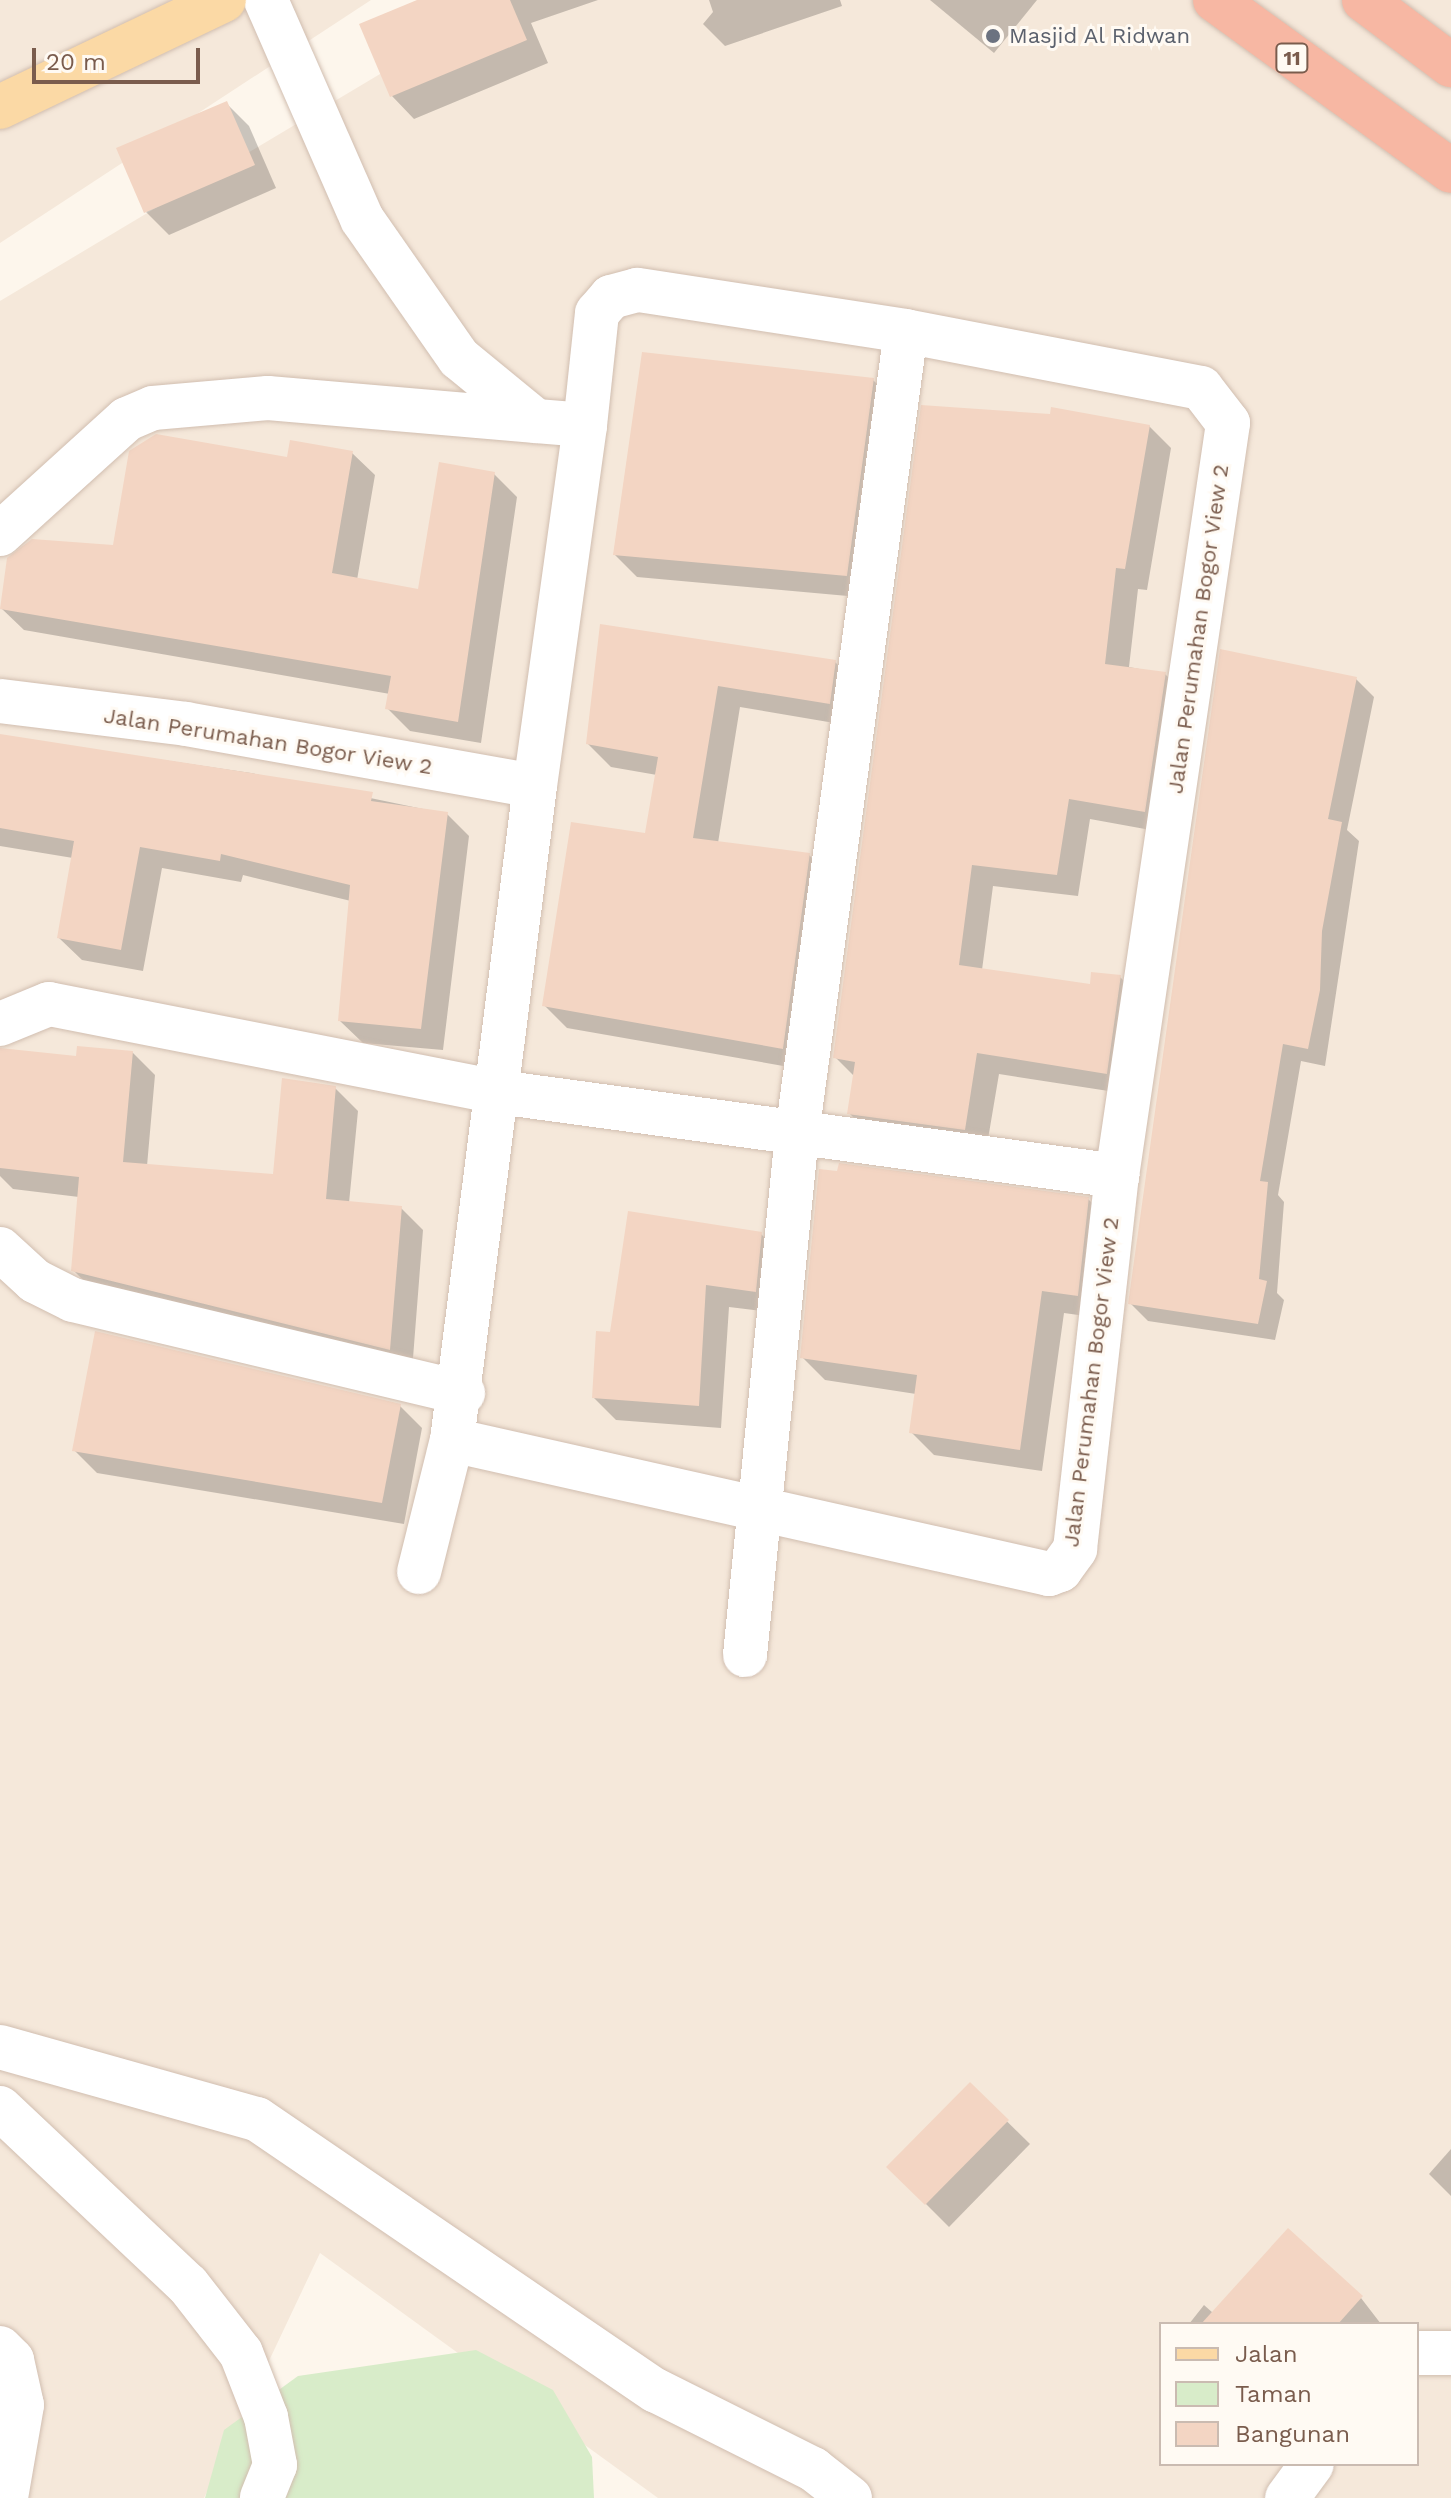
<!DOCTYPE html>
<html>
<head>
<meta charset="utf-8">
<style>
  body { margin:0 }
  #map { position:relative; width:1451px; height:2498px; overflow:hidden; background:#fdf6ec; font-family:"Work Sans",sans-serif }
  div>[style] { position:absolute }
  .residential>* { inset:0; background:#f5e8da }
  .green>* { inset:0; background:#d8ecc9 }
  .shadow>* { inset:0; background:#0003 }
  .building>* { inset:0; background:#f3d5c3 }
  .roads { filter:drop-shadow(0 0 2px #d1beb0) drop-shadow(0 0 2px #d1beb0) }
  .street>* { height:44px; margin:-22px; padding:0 22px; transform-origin:22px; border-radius:22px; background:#fff }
  .primary>* { height:44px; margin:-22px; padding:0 22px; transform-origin:22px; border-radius:22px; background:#fbd9a5 }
  .highway>* { height:44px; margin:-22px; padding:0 22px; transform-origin:22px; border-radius:22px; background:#f7b7a3 }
  .dots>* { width:22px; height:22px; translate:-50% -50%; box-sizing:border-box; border:4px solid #fffaf3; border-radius:50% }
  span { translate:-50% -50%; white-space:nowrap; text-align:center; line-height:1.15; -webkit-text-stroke:6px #fffaf3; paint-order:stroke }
  .shield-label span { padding:2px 6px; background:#fffaf3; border:2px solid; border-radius:6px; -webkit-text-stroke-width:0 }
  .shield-label { font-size:20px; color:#7a5c4d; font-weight:700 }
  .worship-label { font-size:22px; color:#5b616d }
  .left { translate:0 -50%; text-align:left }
  .street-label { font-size:22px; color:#7a5c4d }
  .legend { position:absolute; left:1159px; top:2322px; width:260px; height:144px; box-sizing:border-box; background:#fffaf3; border:2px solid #cabbb1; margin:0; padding:10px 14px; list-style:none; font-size:24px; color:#7a5c4d }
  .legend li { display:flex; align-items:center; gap:16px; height:40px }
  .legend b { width:40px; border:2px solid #cabbb1 }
  .scale { position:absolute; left:32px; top:48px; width:168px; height:36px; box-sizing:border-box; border:4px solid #7a5c4d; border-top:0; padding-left:10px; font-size:24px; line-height:28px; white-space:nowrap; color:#7a5c4d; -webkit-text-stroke:6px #fffaf3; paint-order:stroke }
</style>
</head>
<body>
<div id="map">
  <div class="residential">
    <i style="clip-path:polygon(0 0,371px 0,0 243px)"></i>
    <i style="clip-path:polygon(evenodd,504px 0,1451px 0,1451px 2498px,658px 2498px,320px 2253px,204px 2498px,0 2498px,0 301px,504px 0,1161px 2324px,1417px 2324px,1417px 2464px,1161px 2464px,1161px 2324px)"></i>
  </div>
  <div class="green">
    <i style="clip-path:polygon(476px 2350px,553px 2390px,592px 2457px,594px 2498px,205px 2498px,224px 2430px,298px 2376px)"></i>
  </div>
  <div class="shadow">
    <i style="clip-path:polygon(422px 0,598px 0,531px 23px,548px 63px,414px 119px,392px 96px)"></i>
    <i style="clip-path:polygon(709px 0,840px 0,842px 6px,725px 46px,703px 24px,713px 12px)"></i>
    <i style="clip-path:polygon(930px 0,1037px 0,994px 53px)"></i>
    <i style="clip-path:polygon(226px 103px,249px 126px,276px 188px,169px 235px,146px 212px)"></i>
    <i style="clip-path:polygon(873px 380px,896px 403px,870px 598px,637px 577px,615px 555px)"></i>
    <i style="clip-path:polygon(1149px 426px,1171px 448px,1147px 590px,1138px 589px,1129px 667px,1165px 674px,1187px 696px,1167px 833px,1090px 819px,1078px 896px,993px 886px,982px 970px,1091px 986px,1120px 977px,1142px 999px,1128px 1094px,999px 1074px,986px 1151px,871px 1135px,849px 1113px,855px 1077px,835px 1057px)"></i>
    <i style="clip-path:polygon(352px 453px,375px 475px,357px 580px,420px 591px,494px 474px,517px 497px,481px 743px,410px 731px,387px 708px,390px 694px,24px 630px,1px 608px,288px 459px)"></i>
    <i style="clip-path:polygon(602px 627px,835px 662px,858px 685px,852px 726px,740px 707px,718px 843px,809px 855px,832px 878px,806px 1070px,567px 1028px,544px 1005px,647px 836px,657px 775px,611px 767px,588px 744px)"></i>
    <i style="clip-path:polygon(1356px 679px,1374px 697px,1347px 830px,1359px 841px,1325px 1066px,1301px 1061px,1278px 1195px,1284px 1202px,1277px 1293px,1284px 1300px,1275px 1340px,1148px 1321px,1130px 1303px)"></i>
    <i style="clip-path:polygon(0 736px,251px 773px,447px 814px,469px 836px,443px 1050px,363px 1043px,340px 1021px,351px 901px,243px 875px,241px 882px,162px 868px,143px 971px,82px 960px,59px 938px,73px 858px,0 846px)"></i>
    <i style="clip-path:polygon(132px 1052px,155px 1075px,147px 1166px,275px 1176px,335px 1088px,358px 1111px,349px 1203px,401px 1208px,423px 1230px,412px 1371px,96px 1293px,73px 1270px,79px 1197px,13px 1189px,0 1176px,0 1065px)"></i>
    <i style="clip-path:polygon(1088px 1199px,1111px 1222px,1100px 1318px,1064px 1313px,1042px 1471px,934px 1455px,911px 1432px,916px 1394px,825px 1380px,802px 1357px)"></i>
    <i style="clip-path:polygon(761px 1234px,784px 1257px,778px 1313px,729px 1307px,721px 1428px,616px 1420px,594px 1398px,612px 1334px)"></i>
    <i style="clip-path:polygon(400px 1406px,422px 1428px,404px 1524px,97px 1473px,75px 1451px)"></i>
    <i style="clip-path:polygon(970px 2085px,1030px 2144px,949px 2227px,889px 2167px)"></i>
    <i style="clip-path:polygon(1451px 2149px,1451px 2196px,1429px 2174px)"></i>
    <i style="clip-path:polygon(1361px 2298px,1381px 2324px,1189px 2324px,1204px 2305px,1213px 2313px)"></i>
  </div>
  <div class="building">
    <i style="clip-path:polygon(417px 0,510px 0,527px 40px,390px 97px,359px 24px)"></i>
    <i style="clip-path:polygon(227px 101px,255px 165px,144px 213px,116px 148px)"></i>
    <i style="clip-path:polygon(642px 352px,874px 378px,847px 576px,613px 555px)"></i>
    <i style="clip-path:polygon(921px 405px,1050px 414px,1051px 407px,1150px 425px,1125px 569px,1116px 568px,1105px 664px,1166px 672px,1145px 812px,1069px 799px,1057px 875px,972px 865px,959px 965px,1090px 984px,1091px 972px,1121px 975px,1107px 1074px,977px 1053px,965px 1130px,847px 1114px,855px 1062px,833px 1058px)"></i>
    <i style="clip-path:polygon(156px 434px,287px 457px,290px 440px,353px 451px,332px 573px,418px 589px,439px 462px,495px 472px,458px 722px,385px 709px,391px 676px,0 609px,7px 558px,32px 539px,113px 545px,129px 451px)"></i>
    <i style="clip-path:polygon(600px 624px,836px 660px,830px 704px,718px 686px,693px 838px,810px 853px,783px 1049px,542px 1006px,571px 822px,645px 833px,658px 757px,586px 744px)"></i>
    <i style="clip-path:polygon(1220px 649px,1357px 677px,1328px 819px,1342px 822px,1322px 931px,1320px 990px,1308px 1049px,1283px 1044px,1260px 1181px,1268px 1182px,1259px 1279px,1267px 1281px,1258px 1324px,1128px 1304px)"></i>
    <i style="clip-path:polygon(0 734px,373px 792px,371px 801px,448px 812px,421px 1029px,338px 1021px,350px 885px,221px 854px,220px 861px,140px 847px,121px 950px,57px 938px,74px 841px,0 828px)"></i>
    <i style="clip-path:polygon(77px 1046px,133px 1051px,123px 1162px,273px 1174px,282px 1078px,336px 1086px,326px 1199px,402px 1206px,390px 1350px,71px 1271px,79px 1177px,0 1168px,0 1048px,76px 1056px)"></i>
    <i style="clip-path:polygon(839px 1163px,1089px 1197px,1078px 1296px,1042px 1291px,1020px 1450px,909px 1433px,917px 1375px,800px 1358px,819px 1169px,837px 1171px)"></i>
    <i style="clip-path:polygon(628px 1211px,762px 1232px,756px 1292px,706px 1285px,699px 1406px,592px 1398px,596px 1331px,610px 1332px)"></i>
    <i style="clip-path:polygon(95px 1331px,401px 1404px,382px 1503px,72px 1451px)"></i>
    <i style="clip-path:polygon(970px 2082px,1009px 2120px,925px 2205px,886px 2167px)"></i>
    <i style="clip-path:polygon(1288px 2228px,1363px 2296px,1338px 2324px,1201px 2324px)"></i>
  </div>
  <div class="roads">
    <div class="street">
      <i style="left:0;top:534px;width:171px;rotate:-42.2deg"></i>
      <i style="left:127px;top:419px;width:28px;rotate:-23deg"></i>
      <i style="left:153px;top:408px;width:115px;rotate:-5deg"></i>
      <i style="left:268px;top:398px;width:269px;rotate:4.9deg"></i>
      <i style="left:0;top:701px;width:187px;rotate:7deg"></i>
      <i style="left:186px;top:724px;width:354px;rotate:10.1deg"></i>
      <i style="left:535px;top:786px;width:364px;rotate:-82.1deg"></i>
      <i style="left:585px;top:425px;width:49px;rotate:-175.3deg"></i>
      <i style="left:536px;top:421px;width:99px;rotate:-140.7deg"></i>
      <i style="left:459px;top:358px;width:169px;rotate:-124.9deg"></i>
      <i style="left:362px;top:219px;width:239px;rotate:-113.7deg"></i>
      <i style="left:535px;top:786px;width:659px;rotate:97.23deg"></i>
      <i style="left:452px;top:1440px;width:612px;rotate:12.65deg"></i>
      <i style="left:1049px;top:1574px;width:12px;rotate:-20deg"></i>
      <i style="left:1060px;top:1570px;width:26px;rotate:-54deg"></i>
      <i style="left:1075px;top:1549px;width:375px;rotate:-83.6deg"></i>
      <i style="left:1117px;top:1176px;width:761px;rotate:-81.61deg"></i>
      <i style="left:1228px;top:423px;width:44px;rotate:-127.6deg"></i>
      <i style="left:1201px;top:388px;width:300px;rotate:-169.1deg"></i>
      <i style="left:906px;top:331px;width:272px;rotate:-171.3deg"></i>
      <i style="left:637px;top:290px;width:27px;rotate:165deg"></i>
      <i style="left:611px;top:297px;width:21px;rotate:131deg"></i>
      <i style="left:597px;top:313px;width:113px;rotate:96.1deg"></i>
      <i style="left:0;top:1024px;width:53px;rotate:-22.2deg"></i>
      <i style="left:49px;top:1004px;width:450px;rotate:11.1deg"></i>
      <i style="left:491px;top:1091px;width:632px;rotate:7.73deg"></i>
      <i style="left:0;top:1249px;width:47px;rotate:42.4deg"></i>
      <i style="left:35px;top:1281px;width:42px;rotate:26.6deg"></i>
      <i style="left:73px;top:1300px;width:401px;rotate:13.4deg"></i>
      <i style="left:419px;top:1572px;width:136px;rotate:-76deg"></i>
      <i style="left:745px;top:1655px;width:524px;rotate:-84.3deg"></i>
      <i style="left:797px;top:1134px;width:810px;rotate:-82.27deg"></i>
      <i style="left:0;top:2047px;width:267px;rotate:15.7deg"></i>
      <i style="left:257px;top:2119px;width:482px;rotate:34.3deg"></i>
      <i style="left:655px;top:2390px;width:177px;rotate:26.6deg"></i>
      <i style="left:813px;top:2469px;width:47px;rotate:38.1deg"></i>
      <i style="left:0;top:2108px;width:258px;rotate:43.3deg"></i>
      <i style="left:188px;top:2285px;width:86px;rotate:52.1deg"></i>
      <i style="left:241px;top:2353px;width:69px;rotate:68.7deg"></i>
      <i style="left:266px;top:2417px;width:49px;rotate:79.4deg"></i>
      <i style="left:275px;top:2465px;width:35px;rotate:112deg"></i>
      <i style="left:0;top:2348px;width:17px;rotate:45deg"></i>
      <i style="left:12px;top:2360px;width:46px;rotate:77.5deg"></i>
      <i style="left:22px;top:2405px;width:94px;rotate:99.8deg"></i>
      <i style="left:1417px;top:2353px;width:34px"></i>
      <i style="left:1287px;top:2498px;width:42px;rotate:-53.7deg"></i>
    </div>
    <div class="primary">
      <i style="left:0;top:107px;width:248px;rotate:-25.5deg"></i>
    </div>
    <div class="highway">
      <i style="left:1215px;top:0;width:291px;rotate:35.9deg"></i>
      <i style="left:1364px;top:0;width:109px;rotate:36.8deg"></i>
    </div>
  </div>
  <div class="dots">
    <i style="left:993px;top:36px;background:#6b7280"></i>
  </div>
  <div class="shield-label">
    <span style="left:1292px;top:58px">11</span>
  </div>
  <div class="worship-label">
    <span class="left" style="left:1009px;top:36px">Masjid Al Ridwan</span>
  </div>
  <div class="street-label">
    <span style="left:1198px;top:629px;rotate:-82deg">Jalan Perumahan Bogor View 2</span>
    <span style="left:268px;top:741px;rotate:9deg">Jalan Perumahan Bogor View 2</span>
    <span style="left:1091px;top:1382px;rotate:-83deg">Jalan Perumahan Bogor View 2</span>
  </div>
  <ul class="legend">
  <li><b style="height:10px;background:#fbd9a5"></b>Jalan</li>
  <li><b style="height:22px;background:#d8ecc9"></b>Taman</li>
  <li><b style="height:22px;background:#f3d5c3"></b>Bangunan</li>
  </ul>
  <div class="scale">20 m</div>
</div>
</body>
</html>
